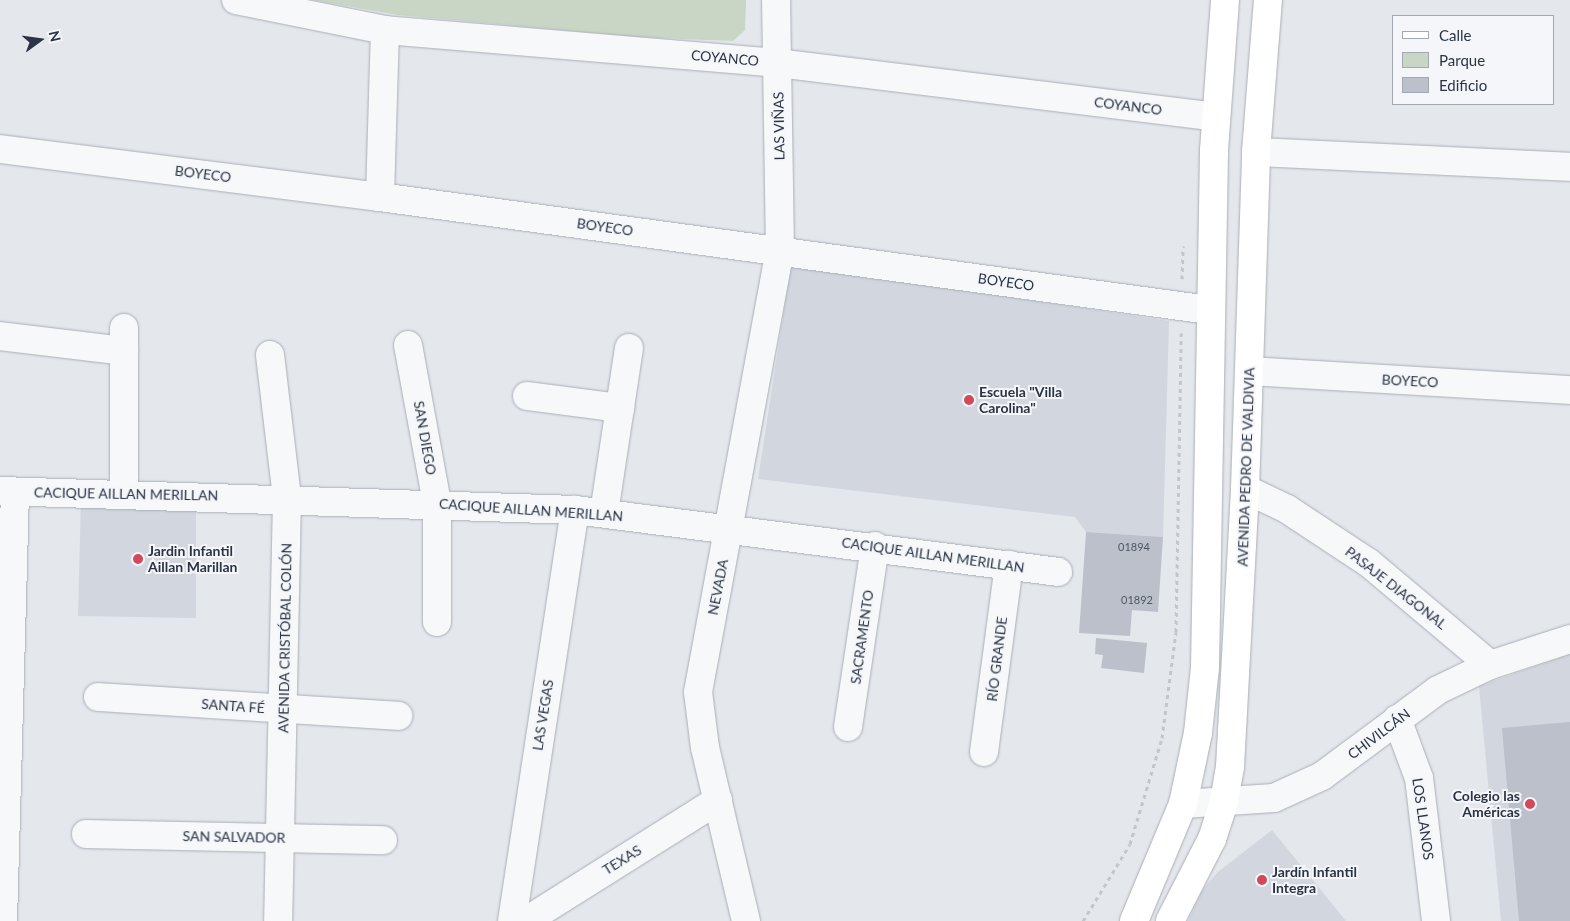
<!DOCTYPE html>
<html>
<head>
<meta charset="utf-8">
<style>
  body { margin:0 }
  #map { position:relative; width:1570px; height:921px; overflow:hidden; background:#e4e7ec; font-family:Lato,sans-serif }
  div>[style] { position:absolute }
  .built>* { inset:0; background:#d2d6de }
  .green>* { inset:0; background:#c9d6c5 }
  .building>* { inset:0; background:#bbc0ca }
  .path>* { height:3px; margin-top:-1.5px; transform-origin:0; background:repeating-linear-gradient(90deg,#c2c5cb 0 4px,transparent 0 8px) }
  .roads { filter:drop-shadow(0 0 1px #a9aeb7) drop-shadow(0 0 1px #a9aeb7) }
  .minor>* { height:28px; margin:-14px; padding:0 14px; transform-origin:14px; border-radius:14px; background:#f7f8fa }
  .major>* { height:28px; margin:-14px; padding:0 14px; transform-origin:14px; border-radius:14px; background:#fff }
  .dots>* { width:14px; height:14px; translate:-50% -50%; box-sizing:border-box; border:2px solid #f4f6f9; border-radius:50% }
  span { translate:-50% -50%; white-space:nowrap; text-align:center; line-height:1.15; -webkit-text-stroke:4px #f4f6f9; paint-order:stroke }
  .number-label { font-size:11px; color:#4f5766 }
  .number-label span { -webkit-text-stroke-width:0 }
  .street-label { font-size:14px; color:#2b3445 }
  .poi-label { font-size:14px; color:#2b3445; font-weight:700 }
  .left { translate:0 -50%; text-align:left }
  .right { translate:-100% -50%; text-align:right }
  .legend { position:absolute; left:1392px; top:15px; width:162px; height:90px; box-sizing:border-box; background:#f4f6f9; border:1px solid #a4a8b1; margin:0; padding:6px 9px; list-style:none; font-size:15px; color:#2b3445 }
  .legend li { display:flex; align-items:center; gap:10px; height:25px }
  .legend b { width:25px; border:1px solid #a4a8b1 }
  .north { position:absolute; left:15px; top:15px; width:50px; height:50px; -webkit-text-stroke:4px #f4f6f9; paint-order:stroke; rotate:76deg; font-size:14px; font-weight:700; line-height:20px; text-align:center; color:#2b3445 }
  .north::after { content:''; display:block; margin:auto; width:18px; height:22px; background:#2b3445; clip-path:polygon(50% 0,100% 100%,50% 72%,0 100%) }
</style>
</head>
<body>
<div id="map">
  <div class="built">
    <i style="clip-path:polygon(791px 264px,1169px 321px,1163px 537px,1086px 532px,1075px 517px,758px 479px)"></i>
    <i style="clip-path:polygon(81px 500px,196px 501px,196px 618px,78px 616px)"></i>
    <i style="clip-path:polygon(1570px 654px,1570px 921px,1501px 921px,1479px 686px)"></i>
    <i style="clip-path:polygon(1272px 830px,1346px 921px,1188px 921px,1203px 889px,1218px 872px)"></i>
  </div>
  <div class="green">
    <i style="clip-path:polygon(312px 0,746px 0,745px 30px,733px 41px,637px 37px,398px 15px)"></i>
  </div>
  <div class="building">
    <i style="clip-path:polygon(1086px 532px,1163px 537px,1158px 612px,1132px 610px,1130px 636px,1079px 633px)"></i>
    <i style="clip-path:polygon(1096px 638px,1147px 643px,1144px 673px,1101px 668px,1103px 655px,1095px 654px)"></i>
    <i style="clip-path:polygon(1570px 722px,1570px 921px,1519px 921px,1502px 728px)"></i>
  </div>
  <div class="path">
    <i style="left:1182px;top:279px;width:33px;rotate:-88deg"></i>
    <i style="left:1083px;top:921px;width:90px;rotate:-58.6deg"></i>
    <i style="left:1130px;top:844px;width:111px;rotate:-73.2deg"></i>
    <i style="left:1162px;top:738px;width:107px;rotate:-82.5deg"></i>
    <i style="left:1176px;top:632px;width:299px;rotate:-89deg"></i>
  </div>
  <div class="roads">
    <div class="minor">
      <i style="left:236px;top:0;width:152px;rotate:11.4deg"></i>
      <i style="left:385px;top:30px;width:394px;rotate:4.8deg"></i>
      <i style="left:778px;top:63px;width:440px;rotate:7deg"></i>
      <i style="left:0;top:149px;width:383px;rotate:7.2deg"></i>
      <i style="left:380px;top:197px;width:837px;rotate:7.76deg"></i>
      <i style="left:1256px;top:152px;width:314px;rotate:2.7deg"></i>
      <i style="left:380px;top:197px;width:167px;rotate:-88.3deg"></i>
      <i style="left:124px;top:328px;width:166px;rotate:90deg"></i>
      <i style="left:0;top:336px;width:125px;rotate:6.9deg"></i>
      <i style="left:408px;top:345px;width:161px;rotate:79.6deg"></i>
      <i style="left:437px;top:503px;width:119px;rotate:90deg"></i>
      <i style="left:270px;top:355px;width:144px;rotate:83.2deg"></i>
      <i style="left:287px;top:498px;width:423px;rotate:91.2deg"></i>
      <i style="left:1250px;top:371px;width:321px;rotate:3.4deg"></i>
      <i style="left:527px;top:396px;width:94px;rotate:7.4deg"></i>
      <i style="left:1245px;top:489px;width:47px;rotate:25.5deg"></i>
      <i style="left:1287px;top:509px;width:98px;rotate:33.4deg"></i>
      <i style="left:1369px;top:563px;width:158px;rotate:40.1deg"></i>
      <i style="left:0;top:491px;width:575px;rotate:1.89deg"></i>
      <i style="left:575px;top:510px;width:487px;rotate:7.3deg"></i>
      <i style="left:604px;top:513px;width:167px;rotate:-81.4deg"></i>
      <i style="left:98px;top:697px;width:301px;rotate:3.6deg"></i>
      <i style="left:1397px;top:719px;width:63px;rotate:69.6deg"></i>
      <i style="left:1419px;top:778px;width:144px;rotate:83.2deg"></i>
      <i style="left:848px;top:727px;width:183px;rotate:-81.5deg"></i>
      <i style="left:984px;top:752px;width:189px;rotate:-82.4deg"></i>
      <i style="left:1183px;top:804px;width:91px;rotate:-3.8deg"></i>
      <i style="left:1274px;top:798px;width:53px;rotate:-24.6deg"></i>
      <i style="left:1322px;top:776px;width:144px;rotate:-36.6deg"></i>
      <i style="left:1438px;top:690px;width:58px;rotate:-25.7deg"></i>
      <i style="left:1490px;top:665px;width:84px;rotate:-18deg"></i>
      <i style="left:86px;top:834px;width:297px;rotate:1.2deg"></i>
      <i style="left:3px;top:921px;width:429px;rotate:-88.4deg"></i>
      <i style="left:512px;top:921px;width:416px;rotate:-81.3deg"></i>
      <i style="left:526px;top:921px;width:227px;rotate:-32.2deg"></i>
      <i style="left:746px;top:921px;width:178px;rotate:-103.3deg"></i>
      <i style="left:705px;top:748px;width:56px;rotate:-97.1deg"></i>
      <i style="left:698px;top:692px;width:449px;rotate:-79.5deg"></i>
      <i style="left:780px;top:251px;width:251px;rotate:-90.9deg"></i>
    </div>
    <div class="major">
      <i style="left:1134px;top:921px;width:127px;rotate:-67.3deg"></i>
      <i style="left:1183px;top:804px;width:73px;rotate:-78.1deg"></i>
      <i style="left:1198px;top:733px;width:65px;rotate:-83.9deg"></i>
      <i style="left:1205px;top:668px;width:518px;rotate:-89deg"></i>
      <i style="left:1214px;top:150px;width:150px;rotate:-85.8deg"></i>
      <i style="left:1170px;top:921px;width:92px;rotate:-62.9deg"></i>
      <i style="left:1212px;top:839px;width:40px;rotate:-72deg"></i>
      <i style="left:1224px;top:801px;width:35px;rotate:-80deg"></i>
      <i style="left:1230px;top:767px;width:278px;rotate:-86.9deg"></i>
      <i style="left:1245px;top:489px;width:337px;rotate:-88.1deg"></i>
      <i style="left:1256px;top:152px;width:152px;rotate:-85.5deg"></i>
    </div>
  </div>
  <div class="dots">
    <i style="left:969px;top:400px;background:#d1495b"></i>
    <i style="left:138px;top:559px;background:#d1495b"></i>
    <i style="left:1530px;top:804px;background:#d1495b"></i>
    <i style="left:1262px;top:880px;background:#d1495b"></i>
  </div>
  <div class="number-label">
    <span style="left:1134px;top:547px">01894</span>
    <span style="left:1137px;top:600px">01892</span>
  </div>
  <div class="street-label">
    <span style="left:725px;top:58px;rotate:5deg">COYANCO</span>
    <span style="left:1128px;top:106px;rotate:7deg">COYANCO</span>
    <span style="left:779px;top:126px;rotate:-91deg">LAS VIÑAS</span>
    <span style="left:203px;top:174px;rotate:7deg">BOYECO</span>
    <span style="left:605px;top:227px;rotate:8deg">BOYECO</span>
    <span style="left:1006px;top:282px;rotate:8deg">BOYECO</span>
    <span style="left:1410px;top:381px;rotate:3deg">BOYECO</span>
    <span style="left:425px;top:438px;rotate:80deg">SAN DIEGO</span>
    <span style="left:1246px;top:467px;rotate:-88deg">AVENIDA PEDRO DE VALDIVIA</span>
    <span style="left:126px;top:494px;rotate:1deg">CACIQUE AILLAN MERILLAN</span>
    <span style="left:531px;top:510px;rotate:4deg">CACIQUE AILLAN MERILLAN</span>
    <span style="left:933px;top:555px;rotate:8deg">CACIQUE AILLAN MERILLAN</span>
    <span style="left:718px;top:587px;rotate:-79deg">NEVADA</span>
    <span style="left:1396px;top:588px;rotate:38deg">PASAJE DIAGONAL</span>
    <span style="left:862px;top:637px;rotate:-82deg">SACRAMENTO</span>
    <span style="left:285px;top:638px;rotate:-89deg">AVENIDA CRISTÓBAL COLÓN</span>
    <span style="left:997px;top:659px;rotate:-83deg">RÍO GRANDE</span>
    <span style="left:233px;top:706px;rotate:4deg">SANTA FÉ</span>
    <span style="left:543px;top:715px;rotate:-81deg">LAS VEGAS</span>
    <span style="left:1379px;top:734px;rotate:-37deg">CHIVILCÁN</span>
    <span style="left:1423px;top:819px;rotate:82deg">LOS LLANOS</span>
    <span style="left:234px;top:837px;rotate:1deg">SAN SALVADOR</span>
    <span style="left:622px;top:860px;rotate:-32deg">TEXAS</span>
  </div>
  <div class="poi-label">
    <span class="left" style="left:979px;top:400px">Escuela "Villa<br>Carolina"</span>
    <span class="left" style="left:148px;top:559px">Jardin Infantil<br>Aillan Marillan</span>
    <span class="right" style="left:1520px;top:804px">Colegio las<br>Américas</span>
    <span class="left" style="left:1272px;top:880px">Jardín Infantil<br>Integra</span>
  </div>
  <ul class="legend">
  <li><b style="height:6px;background:#fff"></b>Calle</li>
  <li><b style="height:14px;background:#c9d6c5"></b>Parque</li>
  <li><b style="height:14px;background:#bbc0ca"></b>Edificio</li>
  </ul>
  <div class="north">N</div>
</div>
</body>
</html>
